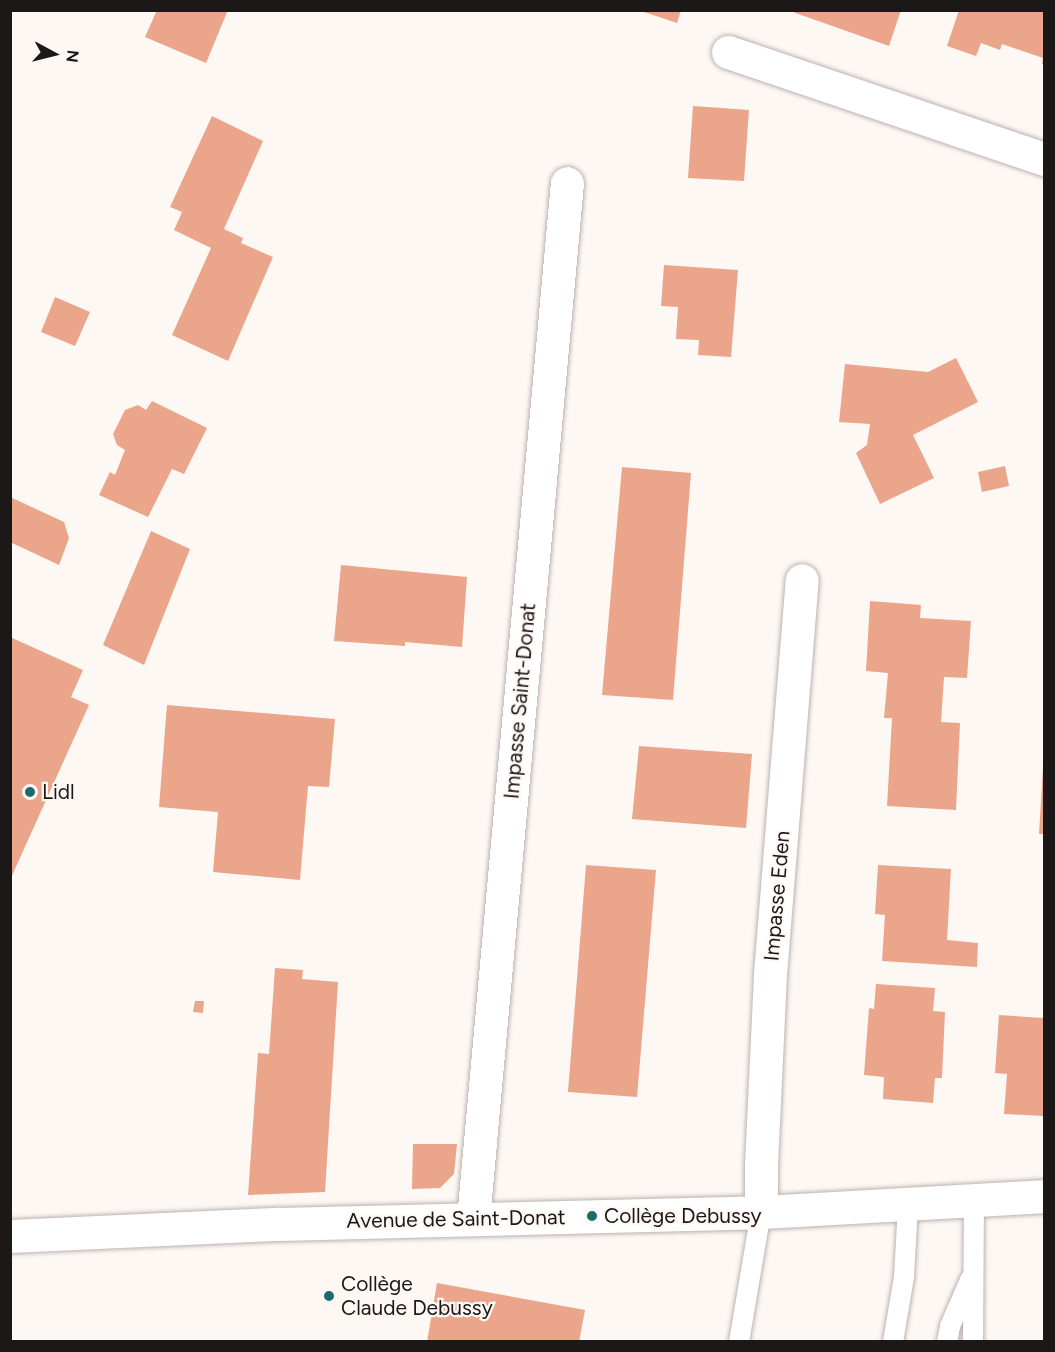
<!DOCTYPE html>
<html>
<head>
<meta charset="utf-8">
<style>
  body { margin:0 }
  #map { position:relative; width:1055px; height:1352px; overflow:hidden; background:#fef8f5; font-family:Figtree,sans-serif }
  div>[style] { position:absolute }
  .building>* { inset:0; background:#eaa58b }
  .roads { filter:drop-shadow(0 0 2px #bcb2af) drop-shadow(0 0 2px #bcb2af) }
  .service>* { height:20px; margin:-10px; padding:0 10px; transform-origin:10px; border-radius:10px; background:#fff }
  .minor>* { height:33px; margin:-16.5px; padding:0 16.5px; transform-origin:16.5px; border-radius:16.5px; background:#fff }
  .secondary>* { height:33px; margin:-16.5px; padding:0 16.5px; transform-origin:16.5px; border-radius:16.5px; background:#fff }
  .dots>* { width:16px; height:16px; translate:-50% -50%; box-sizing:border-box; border:3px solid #fef8f5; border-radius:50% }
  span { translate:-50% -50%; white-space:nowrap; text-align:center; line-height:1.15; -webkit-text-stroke:4.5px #fef8f5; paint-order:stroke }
  .street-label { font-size:21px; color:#1c1817 }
  .poi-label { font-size:21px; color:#1c1817 }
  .left { translate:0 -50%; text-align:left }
  .frame { position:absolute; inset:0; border:12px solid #1c1817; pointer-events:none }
  .north { position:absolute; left:24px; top:24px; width:60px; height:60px; -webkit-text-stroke:4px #fef8f5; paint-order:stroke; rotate:97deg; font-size:16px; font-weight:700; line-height:24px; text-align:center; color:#1c1817 }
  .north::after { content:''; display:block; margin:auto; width:21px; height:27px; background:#1c1817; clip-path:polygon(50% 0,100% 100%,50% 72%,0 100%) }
</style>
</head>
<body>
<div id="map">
  <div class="building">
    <i style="clip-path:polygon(157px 10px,228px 10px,206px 63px,145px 37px)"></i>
    <i style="clip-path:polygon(638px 10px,681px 10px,677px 23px)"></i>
    <i style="clip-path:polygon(787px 10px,901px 10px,889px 46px)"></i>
    <i style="clip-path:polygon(959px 10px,1044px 10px,1044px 65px,1042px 64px,1043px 58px,1002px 44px,1000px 50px,981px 43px,976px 56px,947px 46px)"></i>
    <i style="clip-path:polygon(693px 106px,749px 110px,744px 181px,688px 178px)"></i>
    <i style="clip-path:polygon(212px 116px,263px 141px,224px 229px,243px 238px,241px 243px,273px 257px,228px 361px,172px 335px,211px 248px,174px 230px,182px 212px,170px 207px)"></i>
    <i style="clip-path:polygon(664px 265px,738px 270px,731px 357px,698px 355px,699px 340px,676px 339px,678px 307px,661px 306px)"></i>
    <i style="clip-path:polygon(55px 297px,90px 312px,75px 346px,41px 332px)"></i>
    <i style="clip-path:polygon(956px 358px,978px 402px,913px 435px,934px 478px,880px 504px,856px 453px,867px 445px,870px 424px,839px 422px,845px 364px,928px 372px)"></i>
    <i style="clip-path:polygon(152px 401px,207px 428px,184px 474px,172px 469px,148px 517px,99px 495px,110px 472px,115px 475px,125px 450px,117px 445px,113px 434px,125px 410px,138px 405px,146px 410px)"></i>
    <i style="clip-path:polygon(1005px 466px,1009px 486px,982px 492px,978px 472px)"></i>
    <i style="clip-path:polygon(622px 467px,691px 473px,673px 700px,602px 695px)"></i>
    <i style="clip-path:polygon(10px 497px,64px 522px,69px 538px,59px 565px,10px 542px)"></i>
    <i style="clip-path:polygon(151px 531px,190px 549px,144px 665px,103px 645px)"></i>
    <i style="clip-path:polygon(341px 565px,467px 577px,462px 647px,405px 642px,405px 646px,334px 641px)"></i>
    <i style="clip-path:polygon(870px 601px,921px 605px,920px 618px,971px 621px,967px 678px,944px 677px,941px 722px,960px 723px,956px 810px,887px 806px,892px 718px,884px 718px,888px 673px,866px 671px)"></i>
    <i style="clip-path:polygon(10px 637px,83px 670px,71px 697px,89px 705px,10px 880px)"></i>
    <i style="clip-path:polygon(167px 705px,335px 719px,329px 787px,308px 786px,300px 880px,213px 872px,218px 812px,159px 807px)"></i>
    <i style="clip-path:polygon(639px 746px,752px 754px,746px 828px,632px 819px)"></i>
    <i style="clip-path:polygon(1043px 767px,1044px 768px,1044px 834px,1039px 834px)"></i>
    <i style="clip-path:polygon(586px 865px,656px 870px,637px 1097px,568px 1092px)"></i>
    <i style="clip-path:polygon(878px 865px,951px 869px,947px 940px,978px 943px,977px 967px,882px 961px,885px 915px,875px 914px)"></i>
    <i style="clip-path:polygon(275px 968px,303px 970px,302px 979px,338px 982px,325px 1192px,248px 1195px,258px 1053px,269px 1054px)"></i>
    <i style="clip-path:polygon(876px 984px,935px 988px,933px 1011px,945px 1012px,942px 1078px,935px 1078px,933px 1103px,883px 1099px,884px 1077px,864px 1075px,869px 1008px,874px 1009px)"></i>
    <i style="clip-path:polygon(195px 1001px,204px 1001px,203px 1013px,193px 1012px)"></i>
    <i style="clip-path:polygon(999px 1015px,1044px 1018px,1044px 1116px,1004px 1114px,1007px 1074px,995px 1073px)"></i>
    <i style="clip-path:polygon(413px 1144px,457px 1144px,454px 1174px,440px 1188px,412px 1189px)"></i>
    <i style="clip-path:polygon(437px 1283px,585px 1310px,579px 1342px,427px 1342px)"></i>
  </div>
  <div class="roads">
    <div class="service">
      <i style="left:739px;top:1342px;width:132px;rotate:-80.4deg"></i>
      <i style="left:893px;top:1342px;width:66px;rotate:-80.4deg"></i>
      <i style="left:904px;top:1277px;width:71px;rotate:-86.8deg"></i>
      <i style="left:947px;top:1342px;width:16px;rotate:-79deg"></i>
      <i style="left:950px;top:1326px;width:50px;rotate:-66.5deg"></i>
      <i style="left:973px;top:1342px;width:140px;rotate:-89.6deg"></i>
    </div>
    <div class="minor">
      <i style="left:728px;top:52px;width:334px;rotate:18.7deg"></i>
      <i style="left:761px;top:1212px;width:47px;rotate:-90deg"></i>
      <i style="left:761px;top:1165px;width:191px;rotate:-87.3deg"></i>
      <i style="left:770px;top:974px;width:395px;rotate:-85.4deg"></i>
      <i style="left:473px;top:1219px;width:1040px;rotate:-84.82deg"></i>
    </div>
    <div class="secondary">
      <i style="left:10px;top:1236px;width:269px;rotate:-2.6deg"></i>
      <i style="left:279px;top:1224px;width:482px;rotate:-1.4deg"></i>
      <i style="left:761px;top:1212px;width:283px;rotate:-3.2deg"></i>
    </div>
  </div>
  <div class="dots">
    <i style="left:30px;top:792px;background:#1d6a6c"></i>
    <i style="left:592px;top:1216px;background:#1d6a6c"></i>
    <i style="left:329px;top:1296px;background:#1d6a6c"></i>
  </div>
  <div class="street-label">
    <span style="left:520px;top:701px;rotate:-85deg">Impasse Saint-Donat</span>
    <span style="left:777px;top:896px;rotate:-85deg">Impasse Eden</span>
    <span style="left:456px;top:1219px;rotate:-1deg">Avenue de Saint-Donat</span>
  </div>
  <div class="poi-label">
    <span class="left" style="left:42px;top:792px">Lidl</span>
    <span class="left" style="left:604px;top:1216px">Collège Debussy</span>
    <span class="left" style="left:341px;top:1296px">Collège<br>Claude Debussy</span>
  </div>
  <div class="frame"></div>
  <div class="north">N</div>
</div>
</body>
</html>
